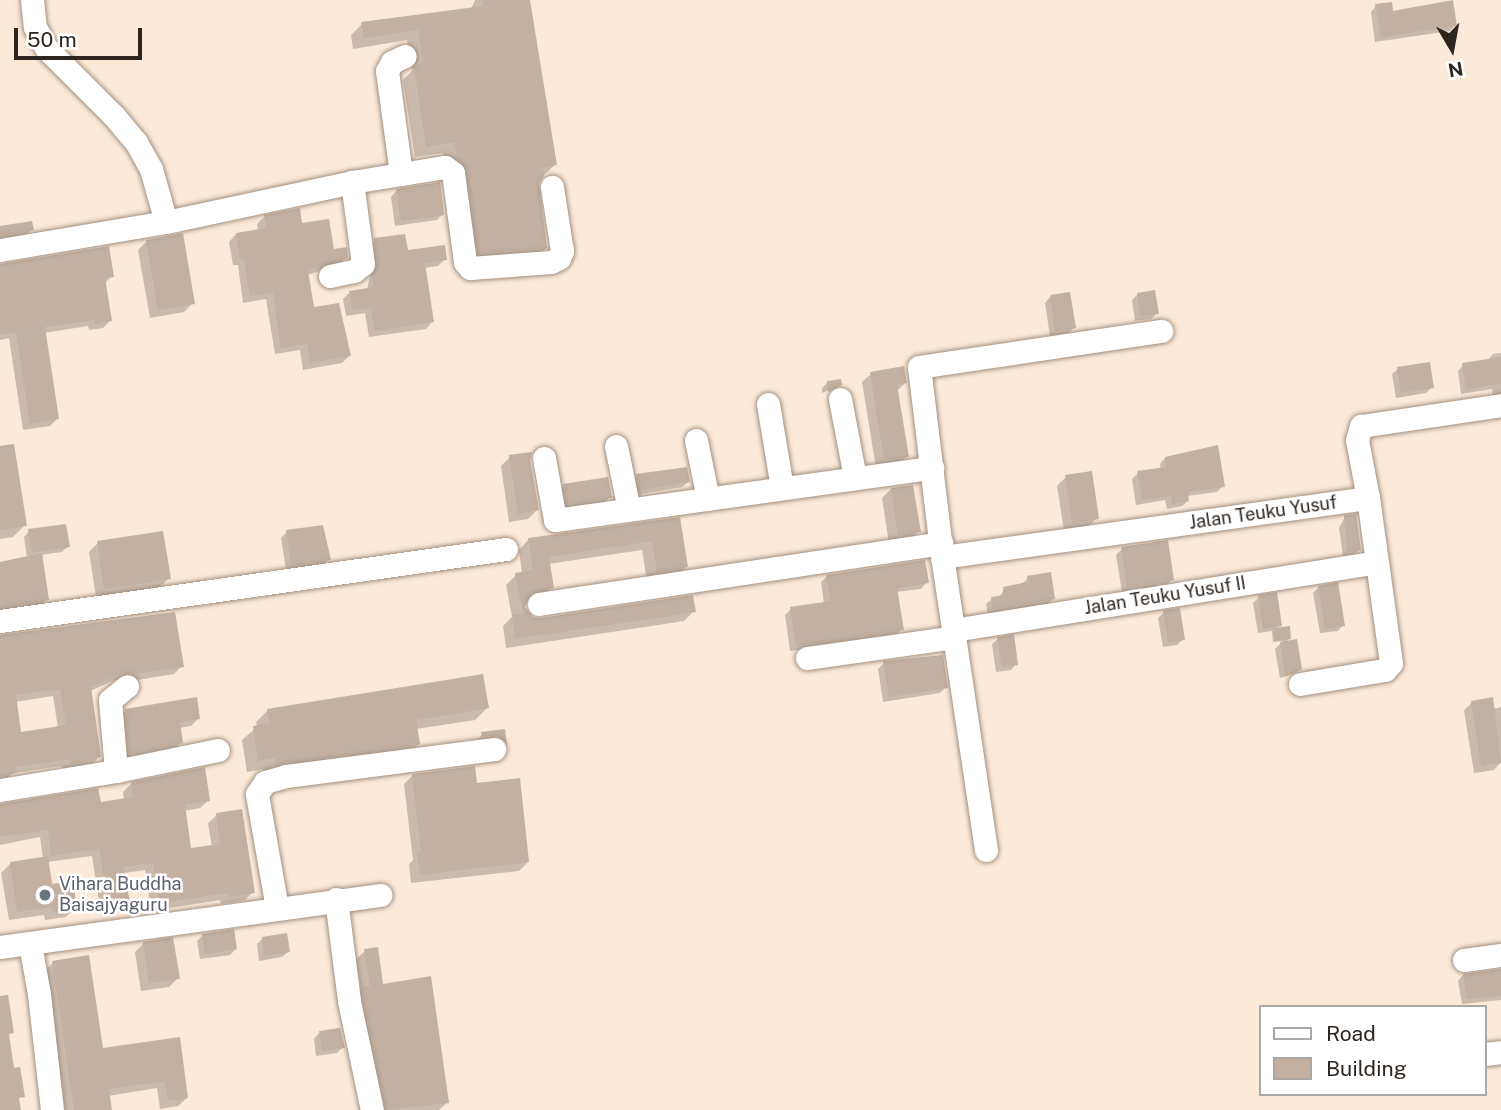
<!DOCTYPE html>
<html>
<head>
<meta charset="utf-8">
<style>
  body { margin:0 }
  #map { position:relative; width:1501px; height:1110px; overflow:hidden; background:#fce9d8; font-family:"Public Sans",sans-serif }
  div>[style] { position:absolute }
  .shadow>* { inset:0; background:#0003 }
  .building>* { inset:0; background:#c3b0a1 }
  .roads { filter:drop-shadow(0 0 2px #a29080) drop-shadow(0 0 2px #a29080) }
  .minor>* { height:23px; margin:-11.5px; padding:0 11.5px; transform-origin:11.5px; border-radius:11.5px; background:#fff }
  .dots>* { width:19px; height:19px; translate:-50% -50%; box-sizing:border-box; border:4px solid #fff; border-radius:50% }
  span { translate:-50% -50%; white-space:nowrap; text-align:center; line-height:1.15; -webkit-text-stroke:5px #fff; paint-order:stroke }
  .street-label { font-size:18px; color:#2d251f }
  .worship-label { font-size:18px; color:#5b616d }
  .left { translate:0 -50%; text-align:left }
  .legend { position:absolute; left:1259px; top:1005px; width:228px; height:91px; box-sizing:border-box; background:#fff; border:2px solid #aba8a5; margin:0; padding:9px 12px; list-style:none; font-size:21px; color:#2d251f }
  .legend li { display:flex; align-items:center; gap:14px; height:35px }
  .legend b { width:35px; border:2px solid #aba8a5 }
  .north { position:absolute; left:1417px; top:14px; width:70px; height:70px; -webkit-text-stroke:5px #fff; paint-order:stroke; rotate:170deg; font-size:19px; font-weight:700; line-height:28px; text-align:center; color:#2d251f }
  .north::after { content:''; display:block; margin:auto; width:24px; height:32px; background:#2d251f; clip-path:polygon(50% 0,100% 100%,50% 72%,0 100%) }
  .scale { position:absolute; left:14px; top:28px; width:128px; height:32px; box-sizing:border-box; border:4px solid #2d251f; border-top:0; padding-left:9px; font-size:21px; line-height:24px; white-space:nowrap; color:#2d251f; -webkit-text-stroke:5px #fff; paint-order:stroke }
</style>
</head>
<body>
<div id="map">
  <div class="shadow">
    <i style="clip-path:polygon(475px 0,529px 0,555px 165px,542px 177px,536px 188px,546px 248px,534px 259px,467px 264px,443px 153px,415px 157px,403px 80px,412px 71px,407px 40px,353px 49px,351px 35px,362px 24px,471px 9px)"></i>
    <i style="clip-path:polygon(1376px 6px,1392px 13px,1455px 25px,1450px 31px,1375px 42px,1371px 12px)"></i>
    <i style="clip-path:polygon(396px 191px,443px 214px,437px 220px,395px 226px,391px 197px)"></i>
    <i style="clip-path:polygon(264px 217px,301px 225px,332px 251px,346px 257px,339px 265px,307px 275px,312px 309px,349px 356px,342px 363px,303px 370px,300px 350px,275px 354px,266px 299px,243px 303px,238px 265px,233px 265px,229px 242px,236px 234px,258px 231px,257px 224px)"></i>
    <i style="clip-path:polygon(0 228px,32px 229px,25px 237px,0 242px)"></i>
    <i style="clip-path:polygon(375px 240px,406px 252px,445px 259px,438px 266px,424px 268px,432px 322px,426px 329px,369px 337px,365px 313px,346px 316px,343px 299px,350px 292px,367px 290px,371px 270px,368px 247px)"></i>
    <i style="clip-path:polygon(147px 241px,193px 303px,184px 312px,150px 318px,138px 250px)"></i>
    <i style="clip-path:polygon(0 265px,112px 276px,104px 284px,110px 321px,103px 328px,89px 330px,88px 326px,44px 333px,57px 419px,50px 426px,23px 430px,9px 338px,0 340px)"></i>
    <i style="clip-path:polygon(1138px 294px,1157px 313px,1151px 319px,1135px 321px,1132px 300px)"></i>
    <i style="clip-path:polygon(1050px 297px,1074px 328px,1068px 333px,1050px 336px,1045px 303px)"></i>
    <i style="clip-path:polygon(1501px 353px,1501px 398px,1493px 397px,1492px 389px,1461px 394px,1458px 371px,1463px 365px,1488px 360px,1493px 354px)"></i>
    <i style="clip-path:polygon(1398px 369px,1432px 387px,1426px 393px,1396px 398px,1392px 374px)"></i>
    <i style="clip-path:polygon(871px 374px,905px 383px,897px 391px,907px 456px,899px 465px,876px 468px,862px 382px)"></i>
    <i style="clip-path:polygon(827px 383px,840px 385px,822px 393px,822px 388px)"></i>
    <i style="clip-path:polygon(1217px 447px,1223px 486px,1217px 492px,1187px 496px,1188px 501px,1182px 506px,1167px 509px,1165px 500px,1136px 505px,1132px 479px,1138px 473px,1161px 470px,1160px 464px,1165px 458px)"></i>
    <i style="clip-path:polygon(0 448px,25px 525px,13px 537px,0 539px)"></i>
    <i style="clip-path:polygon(510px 457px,528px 460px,537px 510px,528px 519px,509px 522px,501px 466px)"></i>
    <i style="clip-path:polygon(637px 476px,688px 482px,682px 487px,634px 495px,631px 482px)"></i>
    <i style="clip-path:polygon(1066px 477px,1097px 518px,1088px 527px,1064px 531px,1057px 486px)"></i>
    <i style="clip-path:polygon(564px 486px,610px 497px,601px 506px,558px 512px,555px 495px)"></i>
    <i style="clip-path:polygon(891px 489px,919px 531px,910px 540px,889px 543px,882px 498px)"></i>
    <i style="clip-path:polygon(1345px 517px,1359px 550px,1355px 554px,1343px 556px,1339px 528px)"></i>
    <i style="clip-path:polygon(679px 519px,686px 567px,676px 577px,647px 581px,642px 550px,548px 564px,552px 587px,542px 597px,526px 601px,523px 607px,532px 618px,541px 620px,694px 611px,684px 621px,506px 648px,503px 626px,512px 617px,506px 585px,516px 575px,522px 574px,519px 550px,529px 539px)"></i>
    <i style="clip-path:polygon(29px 531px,68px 546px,62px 552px,40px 555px,47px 599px,41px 605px,0 611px,0 564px,27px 558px,24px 537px)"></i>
    <i style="clip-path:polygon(287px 532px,329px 559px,323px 565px,286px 570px,281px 538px)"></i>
    <i style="clip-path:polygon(98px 543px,169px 578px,160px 587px,96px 597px,89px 552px)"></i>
    <i style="clip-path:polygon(1122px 549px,1172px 580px,1166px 585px,1122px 592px,1116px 555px)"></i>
    <i style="clip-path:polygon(827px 576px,927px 582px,921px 589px,896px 592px,902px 629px,895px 636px,790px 651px,785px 615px,791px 609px,824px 604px,821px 582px)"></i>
    <i style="clip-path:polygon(1028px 578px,1053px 599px,1048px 604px,988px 614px,986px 604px,992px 599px,999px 598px,1004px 589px,1023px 583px)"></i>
    <i style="clip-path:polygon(1319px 587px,1343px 625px,1338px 631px,1320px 633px,1313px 593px)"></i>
    <i style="clip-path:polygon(1259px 597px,1280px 625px,1275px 629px,1290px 638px,1285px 643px,1300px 669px,1296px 673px,1280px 678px,1275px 649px,1283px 641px,1273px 642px,1272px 631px,1258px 633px,1253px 603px)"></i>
    <i style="clip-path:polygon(1164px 612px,1183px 639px,1177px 645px,1163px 647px,1158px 618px)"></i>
    <i style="clip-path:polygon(evenodd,0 637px,182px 666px,174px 674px,125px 682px,115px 680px,90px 691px,99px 757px,91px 765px,63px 771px,62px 766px,14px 773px,0 782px,0 637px,53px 696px,58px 728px,20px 734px,15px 702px,53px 696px)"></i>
    <i style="clip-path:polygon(998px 639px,1016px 664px,1011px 670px,996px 672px,992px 644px)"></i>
    <i style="clip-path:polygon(884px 663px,946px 687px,940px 693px,883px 702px,878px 669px)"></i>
    <i style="clip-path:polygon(1472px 703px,1493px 709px,1501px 707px,1501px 762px,1494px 770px,1474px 773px,1464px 710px)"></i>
    <i style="clip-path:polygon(487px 708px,475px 720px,416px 729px,419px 744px,406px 756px,264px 776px,263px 769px,247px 772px,242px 740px,257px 727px,256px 722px,268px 710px)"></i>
    <i style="clip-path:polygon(126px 710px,198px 719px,191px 726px,179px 728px,181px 742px,174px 750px,122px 760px,118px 718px)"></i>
    <i style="clip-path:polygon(503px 731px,505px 744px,501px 749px,477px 741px,482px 734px)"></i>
    <i style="clip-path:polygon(413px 775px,528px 862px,519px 871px,411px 883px,409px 864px,413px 860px,404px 784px)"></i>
    <i style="clip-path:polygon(131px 784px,209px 800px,200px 808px,184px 811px,190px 850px,212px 847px,208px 823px,217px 815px,253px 892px,245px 900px,221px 904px,220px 900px,151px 911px,145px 870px,124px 873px,128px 903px,120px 911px,101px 915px,92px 856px,47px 862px,50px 886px,75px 908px,66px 917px,45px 920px,44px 915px,9px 920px,1px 873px,10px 864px,43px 859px,40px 837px,0 845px,0 805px,99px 804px,124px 800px,123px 792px)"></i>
    <i style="clip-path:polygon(203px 935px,236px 949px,230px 955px,200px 959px,197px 941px)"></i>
    <i style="clip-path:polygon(262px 939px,288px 952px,282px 957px,259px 961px,257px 944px)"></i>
    <i style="clip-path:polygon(144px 943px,178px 978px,169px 987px,141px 991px,135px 952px)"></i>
    <i style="clip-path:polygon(365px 951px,447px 1103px,439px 1110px,377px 1110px,354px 997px,361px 990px,356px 959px)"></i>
    <i style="clip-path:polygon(53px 963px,102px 1050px,179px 1039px,187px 1098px,178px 1106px,160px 1109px,157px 1088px,108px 1096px,110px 1110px,65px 1110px,44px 971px)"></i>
    <i style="clip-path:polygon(1501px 971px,1501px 1000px,1462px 1004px,1458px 981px,1463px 975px)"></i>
    <i style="clip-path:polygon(319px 1033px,343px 1047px,337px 1053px,316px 1056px,314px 1039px)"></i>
  </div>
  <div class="building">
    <i style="clip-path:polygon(482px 0,530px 0,557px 165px,543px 168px,544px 176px,539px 183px,547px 248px,478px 253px,467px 171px,457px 158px,454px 142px,426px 147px,414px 67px,423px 62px,418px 30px,364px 38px,361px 22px,483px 6px)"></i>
    <i style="clip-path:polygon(1453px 0,1457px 26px,1381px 37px,1375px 4px,1392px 2px,1393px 11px)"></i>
    <i style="clip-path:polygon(440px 182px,444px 215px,401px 221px,396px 189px)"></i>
    <i style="clip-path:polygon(300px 208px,302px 223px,329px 219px,334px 249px,347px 247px,348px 258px,308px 270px,314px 307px,339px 303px,351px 356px,310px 363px,307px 344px,281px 348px,273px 293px,250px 296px,244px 259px,240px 259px,236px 233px,266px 228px,264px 215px)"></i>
    <i style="clip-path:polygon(32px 221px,34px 230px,0 236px,0 226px)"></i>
    <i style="clip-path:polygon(183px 233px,195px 304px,158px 310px,146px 240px)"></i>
    <i style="clip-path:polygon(405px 234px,408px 250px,445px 245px,447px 260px,425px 263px,434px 322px,375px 331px,371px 308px,353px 310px,349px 291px,374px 287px,372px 274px,377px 262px,374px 238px)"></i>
    <i style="clip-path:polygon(109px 246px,114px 277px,105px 278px,112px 321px,95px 324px,95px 320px,45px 327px,59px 419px,30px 424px,16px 332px,0 335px,0 264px)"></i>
    <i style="clip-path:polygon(1155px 290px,1159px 314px,1140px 316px,1137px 293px)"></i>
    <i style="clip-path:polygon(1070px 292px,1076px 328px,1055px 331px,1050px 295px)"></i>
    <i style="clip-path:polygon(1501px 357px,1501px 384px,1466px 389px,1462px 363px)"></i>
    <i style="clip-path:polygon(1430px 362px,1434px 388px,1401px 393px,1397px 367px)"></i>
    <i style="clip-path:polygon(904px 366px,907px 383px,897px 385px,909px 457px,884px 460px,870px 372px)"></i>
    <i style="clip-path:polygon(841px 379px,842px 385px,828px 392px,827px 381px)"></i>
    <i style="clip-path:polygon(14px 444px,27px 526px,0 530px,0 446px)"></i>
    <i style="clip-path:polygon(1218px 445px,1225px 487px,1188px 492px,1189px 501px,1172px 504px,1171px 496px,1142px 500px,1137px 471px,1166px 467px,1165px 457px)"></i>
    <i style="clip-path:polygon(532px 452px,530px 460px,539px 510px,518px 514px,509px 455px)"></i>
    <i style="clip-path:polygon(687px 467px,690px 482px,639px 490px,636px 474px)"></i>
    <i style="clip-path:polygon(1092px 471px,1099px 519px,1072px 523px,1065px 475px)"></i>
    <i style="clip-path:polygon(608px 477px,612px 498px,566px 504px,563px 484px)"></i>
    <i style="clip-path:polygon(913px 485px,921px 532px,898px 535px,891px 488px)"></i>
    <i style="clip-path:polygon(1356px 514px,1361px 550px,1347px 552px,1344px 515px)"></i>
    <i style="clip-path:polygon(680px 517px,688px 567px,657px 572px,652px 541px,549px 557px,554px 588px,531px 593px,525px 607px,533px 617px,541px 618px,693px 595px,696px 612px,515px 639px,512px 615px,523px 613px,515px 573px,533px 570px,528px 538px)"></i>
    <i style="clip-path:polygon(66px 524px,70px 547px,32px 553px,28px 529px)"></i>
    <i style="clip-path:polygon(323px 525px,331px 560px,291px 565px,286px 530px)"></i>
    <i style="clip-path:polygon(163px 531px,171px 579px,104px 589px,97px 541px)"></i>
    <i style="clip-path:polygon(1168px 540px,1174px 580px,1127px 587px,1121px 547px)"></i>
    <i style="clip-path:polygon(42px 553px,49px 600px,0 607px,0 562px)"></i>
    <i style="clip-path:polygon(925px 560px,929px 583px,897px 588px,904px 630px,796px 646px,790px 607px,831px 601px,826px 575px)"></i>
    <i style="clip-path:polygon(1051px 572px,1055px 599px,993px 609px,991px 597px,1004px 595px,1003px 587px,1028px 582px,1027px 576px)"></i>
    <i style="clip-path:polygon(1338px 582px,1345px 626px,1325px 629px,1318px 586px)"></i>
    <i style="clip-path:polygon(1277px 592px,1282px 626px,1263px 629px,1258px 595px)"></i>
    <i style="clip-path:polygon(1180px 608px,1185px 640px,1168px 642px,1163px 610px)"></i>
    <i style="clip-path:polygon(evenodd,175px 612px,184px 667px,134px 674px,124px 672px,91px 687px,101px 757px,71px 764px,70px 759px,16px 767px,17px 773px,0 776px,0 635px,175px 612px,60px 689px,66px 725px,21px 732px,16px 695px,60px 689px)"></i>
    <i style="clip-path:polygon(1290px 626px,1291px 639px,1275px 641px,1273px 628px)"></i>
    <i style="clip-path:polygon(1014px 634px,1018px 665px,1002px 667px,997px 637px)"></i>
    <i style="clip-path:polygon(1297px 639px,1302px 669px,1285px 677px,1280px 642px)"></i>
    <i style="clip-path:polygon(943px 655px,948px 688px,889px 697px,883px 661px)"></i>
    <i style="clip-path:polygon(483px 674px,489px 708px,416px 720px,420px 744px,276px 764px,275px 758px,258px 761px,253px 726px,270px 723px,267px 709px)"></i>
    <i style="clip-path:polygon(197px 697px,200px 719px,180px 722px,183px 743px,129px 754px,125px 709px)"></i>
    <i style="clip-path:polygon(1493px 697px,1501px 763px,1481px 766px,1471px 701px)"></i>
    <i style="clip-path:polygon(505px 729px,507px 745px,499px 736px,482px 736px,481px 732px)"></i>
    <i style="clip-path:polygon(475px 766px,477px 783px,520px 778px,529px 862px,420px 875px,417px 853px,421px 853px,412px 774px)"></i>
    <i style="clip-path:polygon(205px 767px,210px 801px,185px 805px,191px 848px,220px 844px,216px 813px,242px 809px,255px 893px,228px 897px,228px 893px,159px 903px,153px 863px,124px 867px,130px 904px,109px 907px,99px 849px,51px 856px,48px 830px,0 837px,0 804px,98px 788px,101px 802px,133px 797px,131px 782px)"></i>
    <i style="clip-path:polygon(48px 856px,52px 884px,73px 881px,77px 909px,53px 912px,52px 907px,17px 912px,10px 862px)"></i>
    <i style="clip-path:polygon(234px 929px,237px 949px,205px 954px,202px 934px)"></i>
    <i style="clip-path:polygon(287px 933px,290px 952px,264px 956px,262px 937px)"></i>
    <i style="clip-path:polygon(173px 937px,180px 979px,149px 983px,143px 942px)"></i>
    <i style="clip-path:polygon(378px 947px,383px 984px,431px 976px,449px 1103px,386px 1110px,361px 987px,370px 986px,364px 949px)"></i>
    <i style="clip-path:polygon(89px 955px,103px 1048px,180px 1037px,188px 1098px,168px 1101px,165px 1081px,109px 1089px,112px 1110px,74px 1110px,52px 961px)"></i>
    <i style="clip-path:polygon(1501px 969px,1501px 996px,1467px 999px,1463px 974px)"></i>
    <i style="clip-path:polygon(8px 995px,14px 1033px,9px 1034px,14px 1068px,20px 1067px,25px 1097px,19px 1098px,21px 1110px,0 1110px,0 996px)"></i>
    <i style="clip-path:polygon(340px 1028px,345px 1048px,322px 1051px,319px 1031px)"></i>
  </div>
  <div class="roads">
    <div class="minor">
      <i style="left:32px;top:0;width:27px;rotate:84deg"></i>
      <i style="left:35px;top:27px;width:24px;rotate:62deg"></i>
      <i style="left:46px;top:48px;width:96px;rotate:45deg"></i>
      <i style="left:114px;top:116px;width:34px;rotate:50deg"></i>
      <i style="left:136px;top:142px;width:31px;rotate:61deg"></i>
      <i style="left:151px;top:169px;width:55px;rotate:74.2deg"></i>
      <i style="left:401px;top:174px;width:104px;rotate:-97.7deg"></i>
      <i style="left:387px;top:71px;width:10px;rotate:-61deg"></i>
      <i style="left:392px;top:62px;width:14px;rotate:-25deg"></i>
      <i style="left:0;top:250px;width:168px;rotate:-9.6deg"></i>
      <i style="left:166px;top:222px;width:190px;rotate:-12.1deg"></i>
      <i style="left:352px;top:182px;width:94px;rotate:-9.2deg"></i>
      <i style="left:445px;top:167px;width:10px;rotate:37deg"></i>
      <i style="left:453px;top:173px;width:90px;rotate:82.3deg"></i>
      <i style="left:465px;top:262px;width:8px;rotate:50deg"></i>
      <i style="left:470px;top:268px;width:81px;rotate:-4.2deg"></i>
      <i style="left:551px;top:262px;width:9px;rotate:-27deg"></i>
      <i style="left:559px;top:258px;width:8px;rotate:-67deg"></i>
      <i style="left:562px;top:251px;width:65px;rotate:-98.9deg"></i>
      <i style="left:330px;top:276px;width:25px;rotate:-12deg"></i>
      <i style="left:354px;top:271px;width:11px;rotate:-38deg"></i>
      <i style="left:363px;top:264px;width:83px;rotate:-97.6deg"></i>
      <i style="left:840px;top:399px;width:80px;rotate:79.2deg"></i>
      <i style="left:768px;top:404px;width:85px;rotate:80.5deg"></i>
      <i style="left:696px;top:440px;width:60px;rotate:78.5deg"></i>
      <i style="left:616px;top:446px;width:65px;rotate:78.5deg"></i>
      <i style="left:544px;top:458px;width:63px;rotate:79.9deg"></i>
      <i style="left:555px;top:520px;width:381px;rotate:-7.9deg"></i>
      <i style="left:942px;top:557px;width:430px;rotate:-7.9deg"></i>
      <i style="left:1368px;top:498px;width:59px;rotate:-100.7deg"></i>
      <i style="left:1357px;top:440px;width:15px;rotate:-74deg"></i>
      <i style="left:1361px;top:426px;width:142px;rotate:-8.5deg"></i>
      <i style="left:539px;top:604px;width:407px;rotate:-8.6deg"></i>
      <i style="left:0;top:621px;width:511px;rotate:-8.1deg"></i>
      <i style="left:953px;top:630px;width:429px;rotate:-9.1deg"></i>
      <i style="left:807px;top:658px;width:148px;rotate:-8.1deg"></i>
      <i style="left:1300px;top:684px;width:86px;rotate:-9.4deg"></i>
      <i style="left:1385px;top:670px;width:9px;rotate:-49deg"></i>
      <i style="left:1391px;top:663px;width:167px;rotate:-97.9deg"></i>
      <i style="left:116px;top:771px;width:71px;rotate:-94.8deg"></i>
      <i style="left:110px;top:700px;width:22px;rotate:-39deg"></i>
      <i style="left:0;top:790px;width:118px;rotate:-9.3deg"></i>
      <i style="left:116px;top:771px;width:104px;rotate:-11.6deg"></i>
      <i style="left:986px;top:850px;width:296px;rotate:-98.5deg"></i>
      <i style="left:942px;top:557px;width:191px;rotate:-96.9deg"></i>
      <i style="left:919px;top:367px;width:245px;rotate:-8.5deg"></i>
      <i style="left:336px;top:899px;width:103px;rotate:82.7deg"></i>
      <i style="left:349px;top:1001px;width:111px;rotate:78.1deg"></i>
      <i style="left:277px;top:908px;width:116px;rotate:-100deg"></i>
      <i style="left:257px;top:794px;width:14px;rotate:-56deg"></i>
      <i style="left:265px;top:782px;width:22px;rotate:-16deg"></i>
      <i style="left:286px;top:776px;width:210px;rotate:-7.4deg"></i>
      <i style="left:30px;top:944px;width:51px;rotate:79.8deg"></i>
      <i style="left:39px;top:994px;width:117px;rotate:83.6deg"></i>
      <i style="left:0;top:947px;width:384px;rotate:-7.8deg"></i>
      <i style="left:1464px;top:960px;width:37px;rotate:-8deg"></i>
      <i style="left:1485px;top:1054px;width:16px;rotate:-7deg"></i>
    </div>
  </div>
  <div class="dots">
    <i style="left:45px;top:895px;background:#6b7280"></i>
  </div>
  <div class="street-label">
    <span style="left:1263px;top:513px;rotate:-8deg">Jalan Teuku Yusuf</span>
    <span style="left:1165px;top:596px;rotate:-9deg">Jalan Teuku Yusuf II</span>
  </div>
  <div class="worship-label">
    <span class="left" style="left:59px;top:895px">Vihara Buddha<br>Baisajyaguru</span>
  </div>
  <ul class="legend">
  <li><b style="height:9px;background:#fff"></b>Road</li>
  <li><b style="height:19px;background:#c3b0a1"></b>Building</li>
  </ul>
  <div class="north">N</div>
  <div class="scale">50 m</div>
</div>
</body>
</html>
